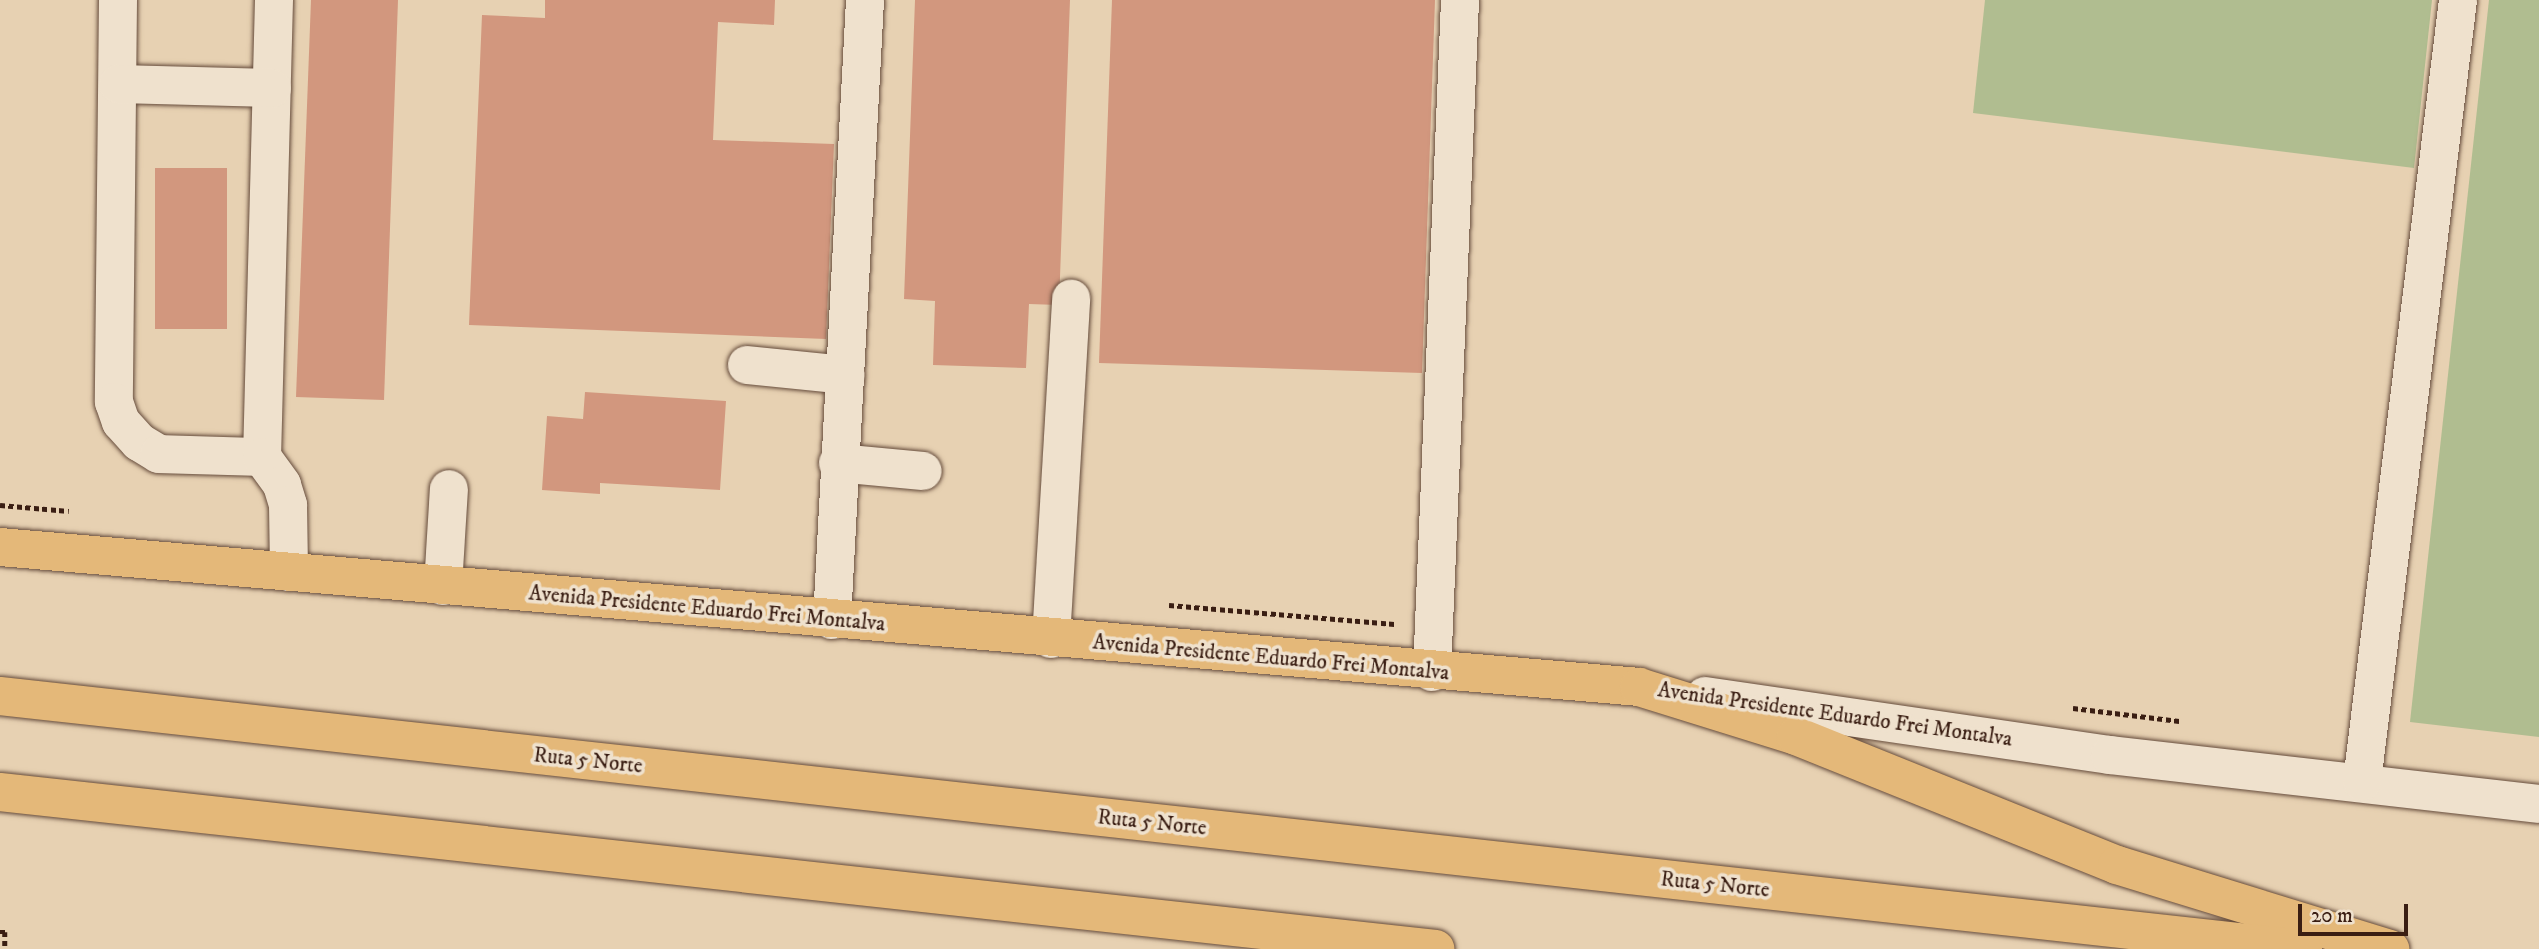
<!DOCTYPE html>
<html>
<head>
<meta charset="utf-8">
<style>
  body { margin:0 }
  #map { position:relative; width:2539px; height:949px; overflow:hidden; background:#e7d1b2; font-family:"IM FELL DW Pica",serif }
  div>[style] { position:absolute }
  .green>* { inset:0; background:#b0bd90 }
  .building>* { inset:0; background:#d2977e }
  .path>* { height:4.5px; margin-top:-2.25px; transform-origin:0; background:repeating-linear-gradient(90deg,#3a1e13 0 5px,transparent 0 8.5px) }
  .roads { filter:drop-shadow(0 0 2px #654b3b) drop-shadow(0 0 2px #654b3b) }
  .minor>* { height:38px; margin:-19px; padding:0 19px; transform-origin:19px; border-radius:19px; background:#efe1cd }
  .major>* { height:38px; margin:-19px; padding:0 19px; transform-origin:19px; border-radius:19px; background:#e4b879 }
  .highway>* { height:38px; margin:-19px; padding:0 19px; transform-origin:19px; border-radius:19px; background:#e4b879 }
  span { translate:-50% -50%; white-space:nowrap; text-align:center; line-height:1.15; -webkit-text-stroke:7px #efe1cd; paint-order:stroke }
  .street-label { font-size:21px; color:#3a1e13 }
  .scale { position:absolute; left:2298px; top:904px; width:110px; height:32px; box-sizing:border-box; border:4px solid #3a1e13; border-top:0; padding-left:9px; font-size:21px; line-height:24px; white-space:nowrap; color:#3a1e13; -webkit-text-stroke:5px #efe1cd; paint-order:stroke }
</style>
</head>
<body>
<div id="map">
  <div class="green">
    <i style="clip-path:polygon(1985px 0,2432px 0,2414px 168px,1973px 113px)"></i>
    <i style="clip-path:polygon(2489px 0,2539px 0,2539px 737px,2410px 722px)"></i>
  </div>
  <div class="building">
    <i style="clip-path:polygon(311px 0,398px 0,384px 400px,296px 397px)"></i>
    <i style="clip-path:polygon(545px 0,775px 0,774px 25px,718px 22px,713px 140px,834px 144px,826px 339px,469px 325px,482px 15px,545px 18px)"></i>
    <i style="clip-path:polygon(915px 0,1070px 0,1059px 305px,1029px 304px,1026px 368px,933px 365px,935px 301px,904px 299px)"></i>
    <i style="clip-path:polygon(1112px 0,1435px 0,1422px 373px,1099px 363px)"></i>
    <i style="clip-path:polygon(155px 168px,227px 168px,227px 329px,155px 329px)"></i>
    <i style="clip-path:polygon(585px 392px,726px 401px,720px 490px,600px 483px,600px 494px,542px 490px,547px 416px,583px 419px)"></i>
  </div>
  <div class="path">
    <i style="left:0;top:505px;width:69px;rotate:5deg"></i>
    <i style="left:1169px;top:605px;width:229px;rotate:4.8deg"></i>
    <i style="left:2073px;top:708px;width:107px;rotate:7deg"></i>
    <i style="left:0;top:932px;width:5px"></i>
    <i style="left:5px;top:932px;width:17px;rotate:90deg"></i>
  </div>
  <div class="roads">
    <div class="minor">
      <i style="left:118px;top:0;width:402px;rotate:90.6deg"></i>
      <i style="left:114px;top:402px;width:21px;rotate:71deg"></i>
      <i style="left:121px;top:422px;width:27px;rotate:48deg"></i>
      <i style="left:139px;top:442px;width:23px;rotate:31deg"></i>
      <i style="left:159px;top:454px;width:103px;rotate:1.7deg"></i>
      <i style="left:274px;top:0;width:457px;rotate:91.5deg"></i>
      <i style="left:262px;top:457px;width:34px;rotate:54deg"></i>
      <i style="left:282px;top:485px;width:21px;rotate:73deg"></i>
      <i style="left:288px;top:505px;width:67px;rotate:89.1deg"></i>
      <i style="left:118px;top:84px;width:154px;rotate:1.5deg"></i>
      <i style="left:747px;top:365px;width:99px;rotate:5.8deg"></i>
      <i style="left:838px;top:463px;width:85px;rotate:5.4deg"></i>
      <i style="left:443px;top:586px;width:97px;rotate:-86.5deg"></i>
      <i style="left:832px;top:620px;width:621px;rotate:-86.95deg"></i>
      <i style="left:1051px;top:639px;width:341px;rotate:-86.6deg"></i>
      <i style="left:1432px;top:672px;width:673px;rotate:-87.61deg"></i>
      <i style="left:1705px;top:696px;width:409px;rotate:8.3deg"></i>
      <i style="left:2110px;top:755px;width:432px;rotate:6.5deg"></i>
      <i style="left:2362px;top:782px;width:788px;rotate:-83deg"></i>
    </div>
    <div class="major">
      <i style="left:0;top:547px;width:1645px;rotate:4.88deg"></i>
    </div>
    <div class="highway">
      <i style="left:1639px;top:687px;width:164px;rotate:17.3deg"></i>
      <i style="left:1796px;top:736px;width:346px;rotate:21.9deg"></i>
      <i style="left:2117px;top:865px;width:286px;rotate:17.1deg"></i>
      <i style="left:0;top:696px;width:2317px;rotate:6.27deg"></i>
      <i style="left:0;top:792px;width:1444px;rotate:6.24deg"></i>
    </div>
  </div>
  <div class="street-label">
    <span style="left:707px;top:609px;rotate:5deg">Avenida Presidente Eduardo Frei Montalva</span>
    <span style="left:1271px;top:658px;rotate:5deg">Avenida Presidente Eduardo Frei Montalva</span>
    <span style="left:1835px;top:715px;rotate:8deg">Avenida Presidente Eduardo Frei Montalva</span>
    <span style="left:588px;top:761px;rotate:6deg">Ruta 5 Norte</span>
    <span style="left:1152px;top:823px;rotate:6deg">Ruta 5 Norte</span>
    <span style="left:1715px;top:885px;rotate:6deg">Ruta 5 Norte</span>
  </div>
  <div class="scale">20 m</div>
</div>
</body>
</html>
